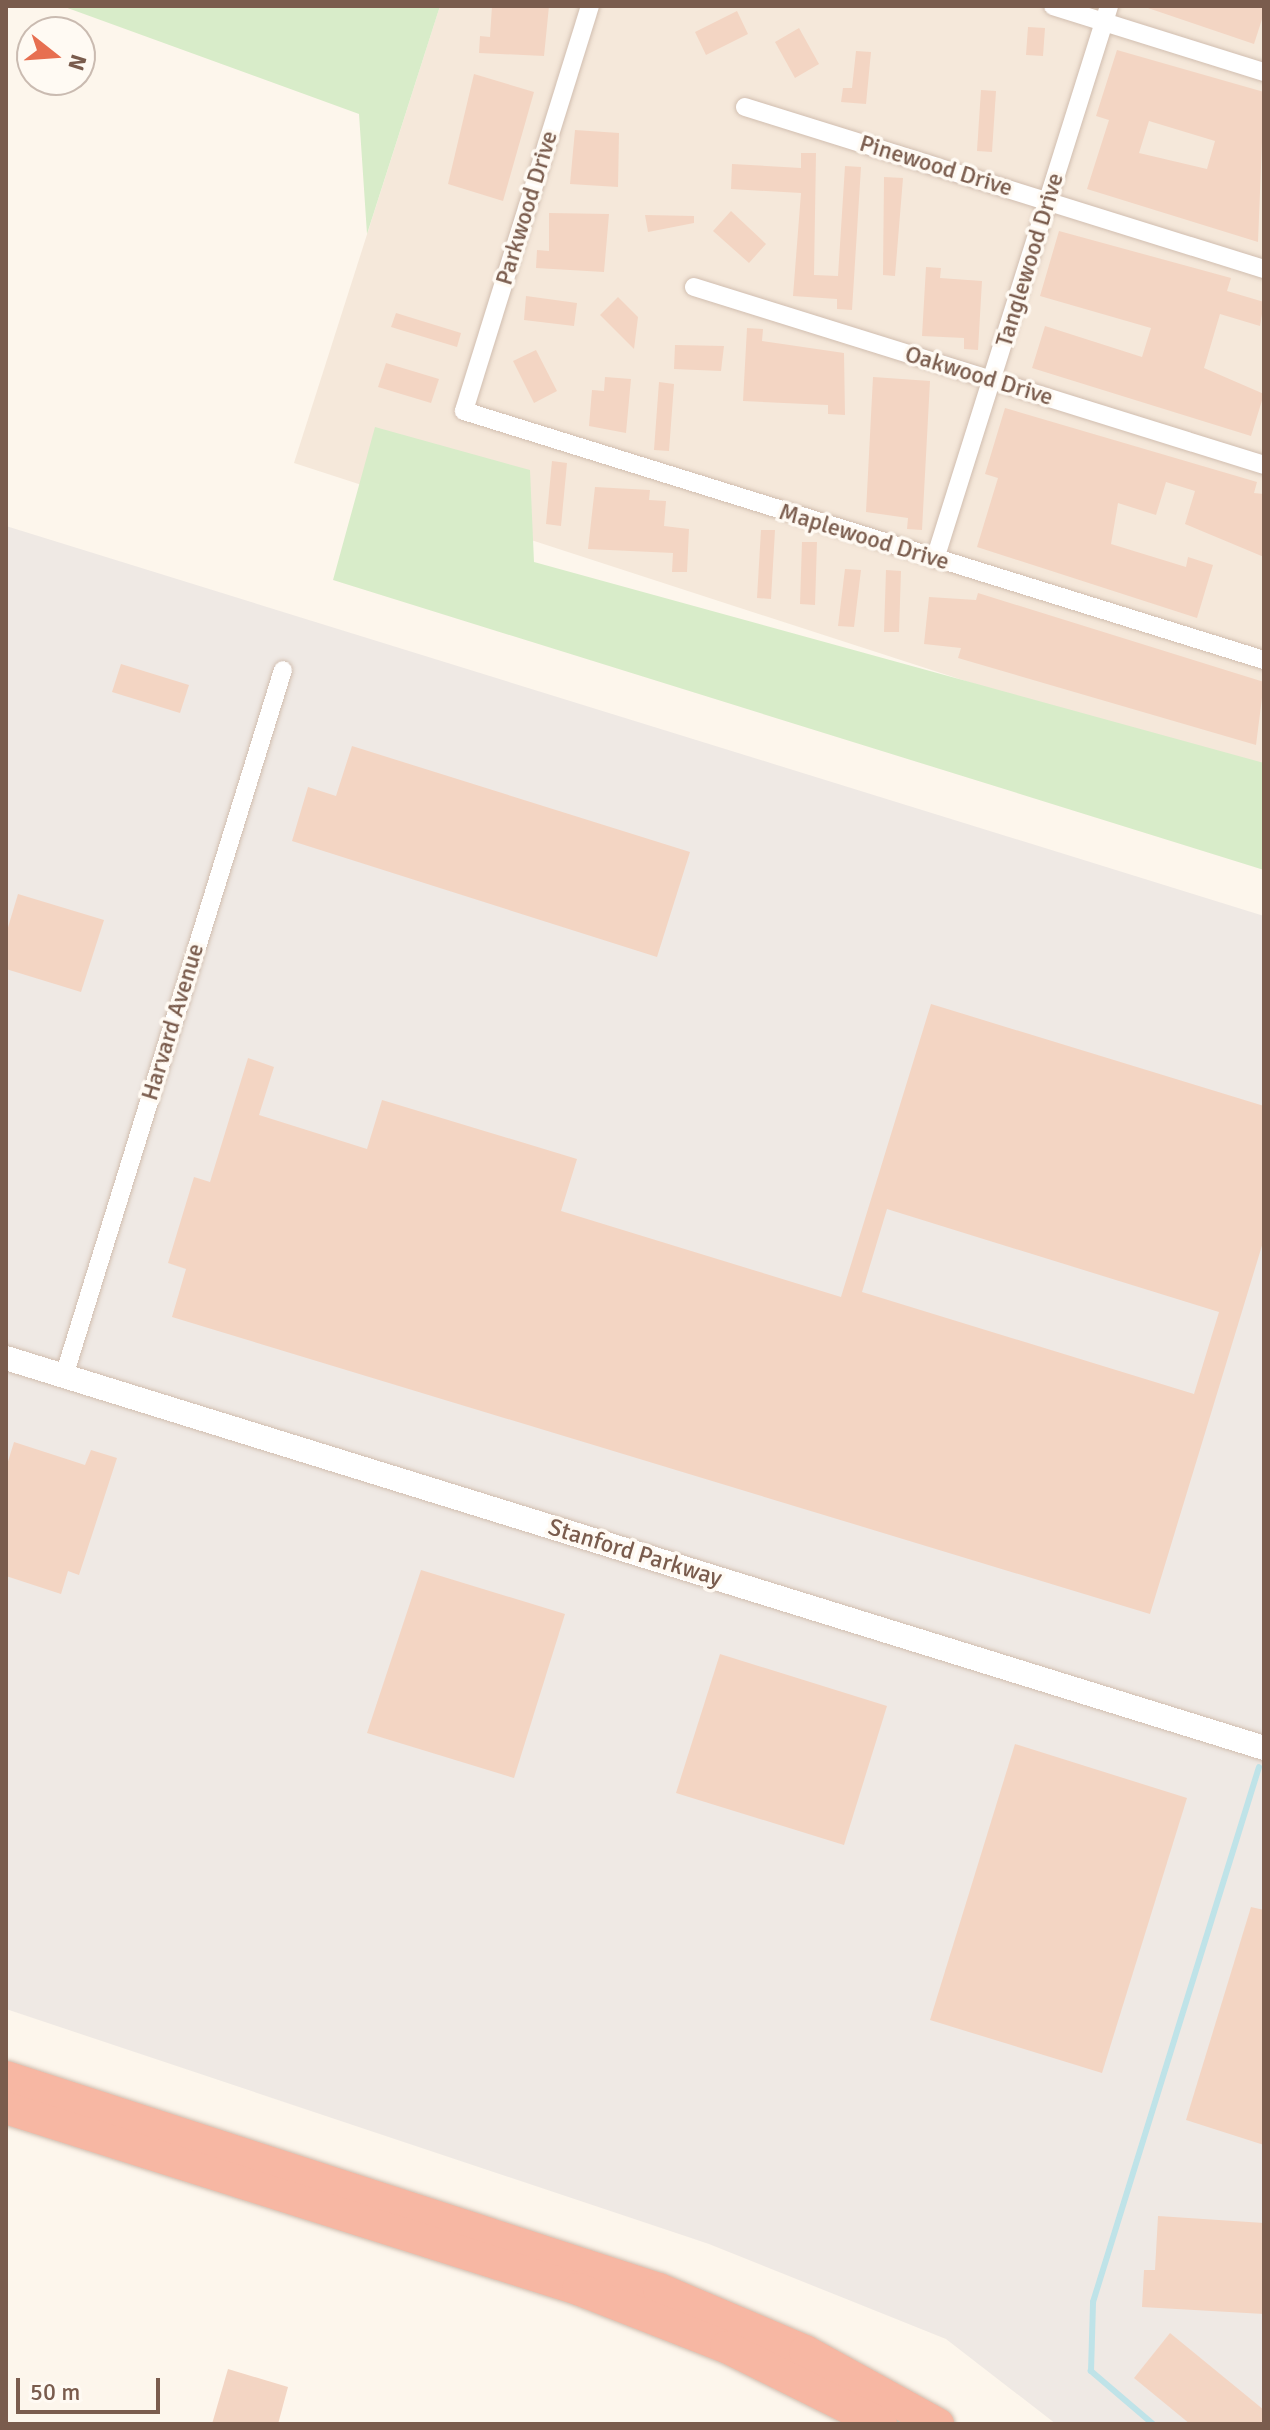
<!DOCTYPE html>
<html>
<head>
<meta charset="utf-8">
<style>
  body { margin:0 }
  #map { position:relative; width:1270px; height:2430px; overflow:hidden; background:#fdf6ec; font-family:Signika,sans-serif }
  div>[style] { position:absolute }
  .residential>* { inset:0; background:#f5e8da }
  .industrial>* { inset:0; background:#efe9e4 }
  .green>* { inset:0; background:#d8ecc9 }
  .stream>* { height:6px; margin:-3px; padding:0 3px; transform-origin:3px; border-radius:3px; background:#bfe3e8 }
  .building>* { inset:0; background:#f3d5c3 }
  .roads { filter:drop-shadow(0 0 2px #d1beb0) drop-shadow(0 0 2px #d1beb0) }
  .street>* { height:18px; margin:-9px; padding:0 9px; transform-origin:9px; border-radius:9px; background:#fff }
  .secondary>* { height:24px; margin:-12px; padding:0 12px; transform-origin:12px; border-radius:12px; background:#fff }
  .highway>* { height:32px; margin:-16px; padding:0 16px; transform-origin:16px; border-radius:16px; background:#f7b7a3 }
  span { translate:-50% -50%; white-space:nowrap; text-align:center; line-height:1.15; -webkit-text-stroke:7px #fffaf3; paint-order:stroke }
  .street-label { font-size:24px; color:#7a5c4d }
  .frame { position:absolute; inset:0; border:8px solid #7a5c4d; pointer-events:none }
  .north { position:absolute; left:16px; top:16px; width:80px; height:80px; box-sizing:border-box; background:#fffaf3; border:2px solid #cabbb1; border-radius:50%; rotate:107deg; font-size:22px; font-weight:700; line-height:32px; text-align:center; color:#7a5c4d }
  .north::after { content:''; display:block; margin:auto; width:28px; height:36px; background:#e76f51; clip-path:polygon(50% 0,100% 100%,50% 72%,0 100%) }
  .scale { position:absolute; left:16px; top:2378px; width:144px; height:36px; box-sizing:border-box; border:4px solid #7a5c4d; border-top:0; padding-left:10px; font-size:24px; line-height:28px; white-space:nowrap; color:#7a5c4d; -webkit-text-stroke:6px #fffaf3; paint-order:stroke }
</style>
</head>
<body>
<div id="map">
  <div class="residential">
    <i style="clip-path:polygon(440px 6px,1264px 6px,1264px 778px,294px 463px)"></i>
  </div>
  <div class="industrial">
    <i style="clip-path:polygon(6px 526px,1264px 916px,1264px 2424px,1056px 2424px,946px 2339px,709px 2244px,6px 2009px)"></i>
  </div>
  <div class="green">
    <i style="clip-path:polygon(62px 6px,440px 6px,367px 234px,359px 114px)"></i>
    <i style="clip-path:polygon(375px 427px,530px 470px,534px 562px,1264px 763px,1264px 870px,333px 580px)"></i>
  </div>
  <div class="stream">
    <i style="left:1153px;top:2424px;width:82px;rotate:-139.5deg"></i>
    <i style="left:1091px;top:2371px;width:69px;rotate:-88.3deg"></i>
    <i style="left:1093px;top:2302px;width:560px;rotate:-72.76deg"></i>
  </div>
  <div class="building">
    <i style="clip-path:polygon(492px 6px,549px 6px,544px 56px,479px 53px,480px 36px,490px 37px)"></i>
    <i style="clip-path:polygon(1142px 6px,1264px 6px,1264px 13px,1254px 44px)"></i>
    <i style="clip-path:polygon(737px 11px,748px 34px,706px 55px,695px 32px)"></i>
    <i style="clip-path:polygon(1028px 27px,1045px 28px,1043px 56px,1026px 55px)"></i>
    <i style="clip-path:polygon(799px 28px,819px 64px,795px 78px,775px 42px)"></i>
    <i style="clip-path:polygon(evenodd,1117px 50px,1264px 92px,1258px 242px,1087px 189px,1109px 120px,1096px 116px,1117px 50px,1149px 121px,1215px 141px,1207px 169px,1139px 153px,1149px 121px)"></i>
    <i style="clip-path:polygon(856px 51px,871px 52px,866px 104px,841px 102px,843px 88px,852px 88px)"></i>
    <i style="clip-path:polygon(474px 74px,534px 92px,503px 201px,448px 184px)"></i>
    <i style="clip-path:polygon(981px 90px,996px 91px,992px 152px,977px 151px)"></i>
    <i style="clip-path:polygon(575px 130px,619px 133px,618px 187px,570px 184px)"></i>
    <i style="clip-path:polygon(801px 153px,816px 153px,814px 275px,838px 276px,845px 166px,861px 167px,852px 310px,837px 309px,837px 299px,793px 296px,801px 193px,731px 189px,732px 164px,801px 168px)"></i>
    <i style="clip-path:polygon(884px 177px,903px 178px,895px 276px,883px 275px)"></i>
    <i style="clip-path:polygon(731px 211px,766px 244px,749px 263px,713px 231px)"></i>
    <i style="clip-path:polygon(549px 213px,609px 214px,604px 272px,536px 268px,537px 250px,549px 251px)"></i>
    <i style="clip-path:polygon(645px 215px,694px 216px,694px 223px,648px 232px)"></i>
    <i style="clip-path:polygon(1059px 231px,1231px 278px,1227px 291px,1264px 302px,1260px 326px,1220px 314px,1204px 368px,1264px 394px,1251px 436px,1032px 368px,1045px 326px,1142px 357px,1151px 328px,1040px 296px)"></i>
    <i style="clip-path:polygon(926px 267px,941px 268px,940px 278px,982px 281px,978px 350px,964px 349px,964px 338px,922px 336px)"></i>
    <i style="clip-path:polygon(526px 296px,577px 303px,574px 326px,524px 320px)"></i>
    <i style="clip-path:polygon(618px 297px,638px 317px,634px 349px,600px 315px)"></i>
    <i style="clip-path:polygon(396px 313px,461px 333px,457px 347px,391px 327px)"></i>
    <i style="clip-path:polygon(747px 328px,763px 329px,762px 341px,844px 353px,845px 415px,828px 414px,828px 405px,743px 401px)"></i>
    <i style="clip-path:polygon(675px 345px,724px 346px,721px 371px,674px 369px)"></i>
    <i style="clip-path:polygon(536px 350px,557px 391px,534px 403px,513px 361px)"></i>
    <i style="clip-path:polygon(386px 363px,439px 379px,431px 403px,378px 387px)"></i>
    <i style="clip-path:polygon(605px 377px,631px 379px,626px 433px,589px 426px,592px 390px,604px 391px)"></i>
    <i style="clip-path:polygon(873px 377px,930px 381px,922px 530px,907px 529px,908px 518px,866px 512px)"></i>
    <i style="clip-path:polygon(659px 382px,674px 384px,669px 451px,654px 450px)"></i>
    <i style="clip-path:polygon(1005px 408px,1257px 482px,1254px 493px,1264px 494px,1264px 557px,1185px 524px,1195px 491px,1166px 482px,1156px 515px,1118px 503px,1111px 544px,1186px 567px,1188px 557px,1213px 565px,1197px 618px,977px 547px,998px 478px,985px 474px)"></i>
    <i style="clip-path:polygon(552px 461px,567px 463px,561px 526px,546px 524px)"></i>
    <i style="clip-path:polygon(595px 487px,650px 490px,649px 500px,666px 501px,664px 526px,689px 529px,687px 572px,672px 572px,673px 553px,588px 549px)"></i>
    <i style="clip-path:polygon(761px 530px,775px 530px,771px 599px,757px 598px)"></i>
    <i style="clip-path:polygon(802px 542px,817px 542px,815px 605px,800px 604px)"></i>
    <i style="clip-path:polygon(845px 569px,861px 570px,854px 627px,838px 626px)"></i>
    <i style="clip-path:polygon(886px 570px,901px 571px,899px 632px,884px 632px)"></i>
    <i style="clip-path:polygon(978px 593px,1264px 682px,1256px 745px,958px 658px,961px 648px,924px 644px,929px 597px,976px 600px)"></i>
    <i style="clip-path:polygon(121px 664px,189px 685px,180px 713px,112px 692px)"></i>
    <i style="clip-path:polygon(352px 746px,690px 852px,657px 957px,292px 841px,308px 787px,336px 796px)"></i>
    <i style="clip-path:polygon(18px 894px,104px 920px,81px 992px,6px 969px,6px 934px)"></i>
    <i style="clip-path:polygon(evenodd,931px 1004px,1264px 1106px,1264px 1239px,1150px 1614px,172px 1317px,186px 1269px,168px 1263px,194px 1177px,210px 1182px,248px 1058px,274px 1067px,259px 1115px,367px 1149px,382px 1100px,577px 1159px,561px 1211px,841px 1297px,931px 1004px,887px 1209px,1219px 1312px,1194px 1394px,862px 1292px,887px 1209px)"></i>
    <i style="clip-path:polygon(14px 1442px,85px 1465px,91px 1450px,117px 1458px,79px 1575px,68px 1571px,61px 1594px,6px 1576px,6px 1468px)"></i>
    <i style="clip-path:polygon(421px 1570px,565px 1614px,514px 1778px,367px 1733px)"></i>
    <i style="clip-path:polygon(720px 1654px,887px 1706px,844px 1845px,676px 1793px)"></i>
    <i style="clip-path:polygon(1015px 1744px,1187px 1798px,1102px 2073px,930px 2020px)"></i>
    <i style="clip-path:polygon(1251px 1907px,1264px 1910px,1264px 2145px,1186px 2120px)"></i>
    <i style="clip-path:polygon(1158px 2216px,1264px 2223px,1264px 2314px,1142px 2307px,1144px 2270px,1155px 2270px)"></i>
    <i style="clip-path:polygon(1170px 2333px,1264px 2410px,1264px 2424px,1190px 2424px,1134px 2378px)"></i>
    <i style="clip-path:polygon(228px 2369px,288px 2387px,278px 2424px,212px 2424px)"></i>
  </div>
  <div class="roads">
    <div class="street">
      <i style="left:590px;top:6px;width:424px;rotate:107.3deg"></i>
      <i style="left:464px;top:411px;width:838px;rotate:17.29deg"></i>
      <i style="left:1053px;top:6px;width:221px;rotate:17.4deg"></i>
      <i style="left:745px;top:107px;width:544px;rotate:17.34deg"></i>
      <i style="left:694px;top:287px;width:597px;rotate:17.34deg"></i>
      <i style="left:935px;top:559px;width:580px;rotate:-72.53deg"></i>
      <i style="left:64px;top:1376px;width:739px;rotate:-72.77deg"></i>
    </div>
    <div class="secondary">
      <i style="left:6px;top:1358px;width:1317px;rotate:17.22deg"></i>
    </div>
    <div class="highway">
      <i style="left:6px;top:2077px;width:687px;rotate:17.99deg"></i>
      <i style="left:659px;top:2289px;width:159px;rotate:23deg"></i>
      <i style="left:805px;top:2351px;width:152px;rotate:28.8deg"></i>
      <i style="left:6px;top:2108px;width:600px;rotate:17.56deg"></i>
      <i style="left:578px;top:2289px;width:159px;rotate:21.4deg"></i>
      <i style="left:726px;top:2347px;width:173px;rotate:26.4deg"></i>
    </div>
  </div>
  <div class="street-label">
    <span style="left:936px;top:166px;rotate:17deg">Pinewood Drive</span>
    <span style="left:527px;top:208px;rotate:-73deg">Parkwood Drive</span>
    <span style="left:1030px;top:260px;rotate:-73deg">Tanglewood Drive</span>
    <span style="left:979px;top:376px;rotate:17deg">Oakwood Drive</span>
    <span style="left:864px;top:537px;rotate:17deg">Maplewood Drive</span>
    <span style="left:173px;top:1022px;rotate:-73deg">Harvard Avenue</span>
    <span style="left:635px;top:1553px;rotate:17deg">Stanford Parkway</span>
  </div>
  <div class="frame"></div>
  <div class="north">N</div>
  <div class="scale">50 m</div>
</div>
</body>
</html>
